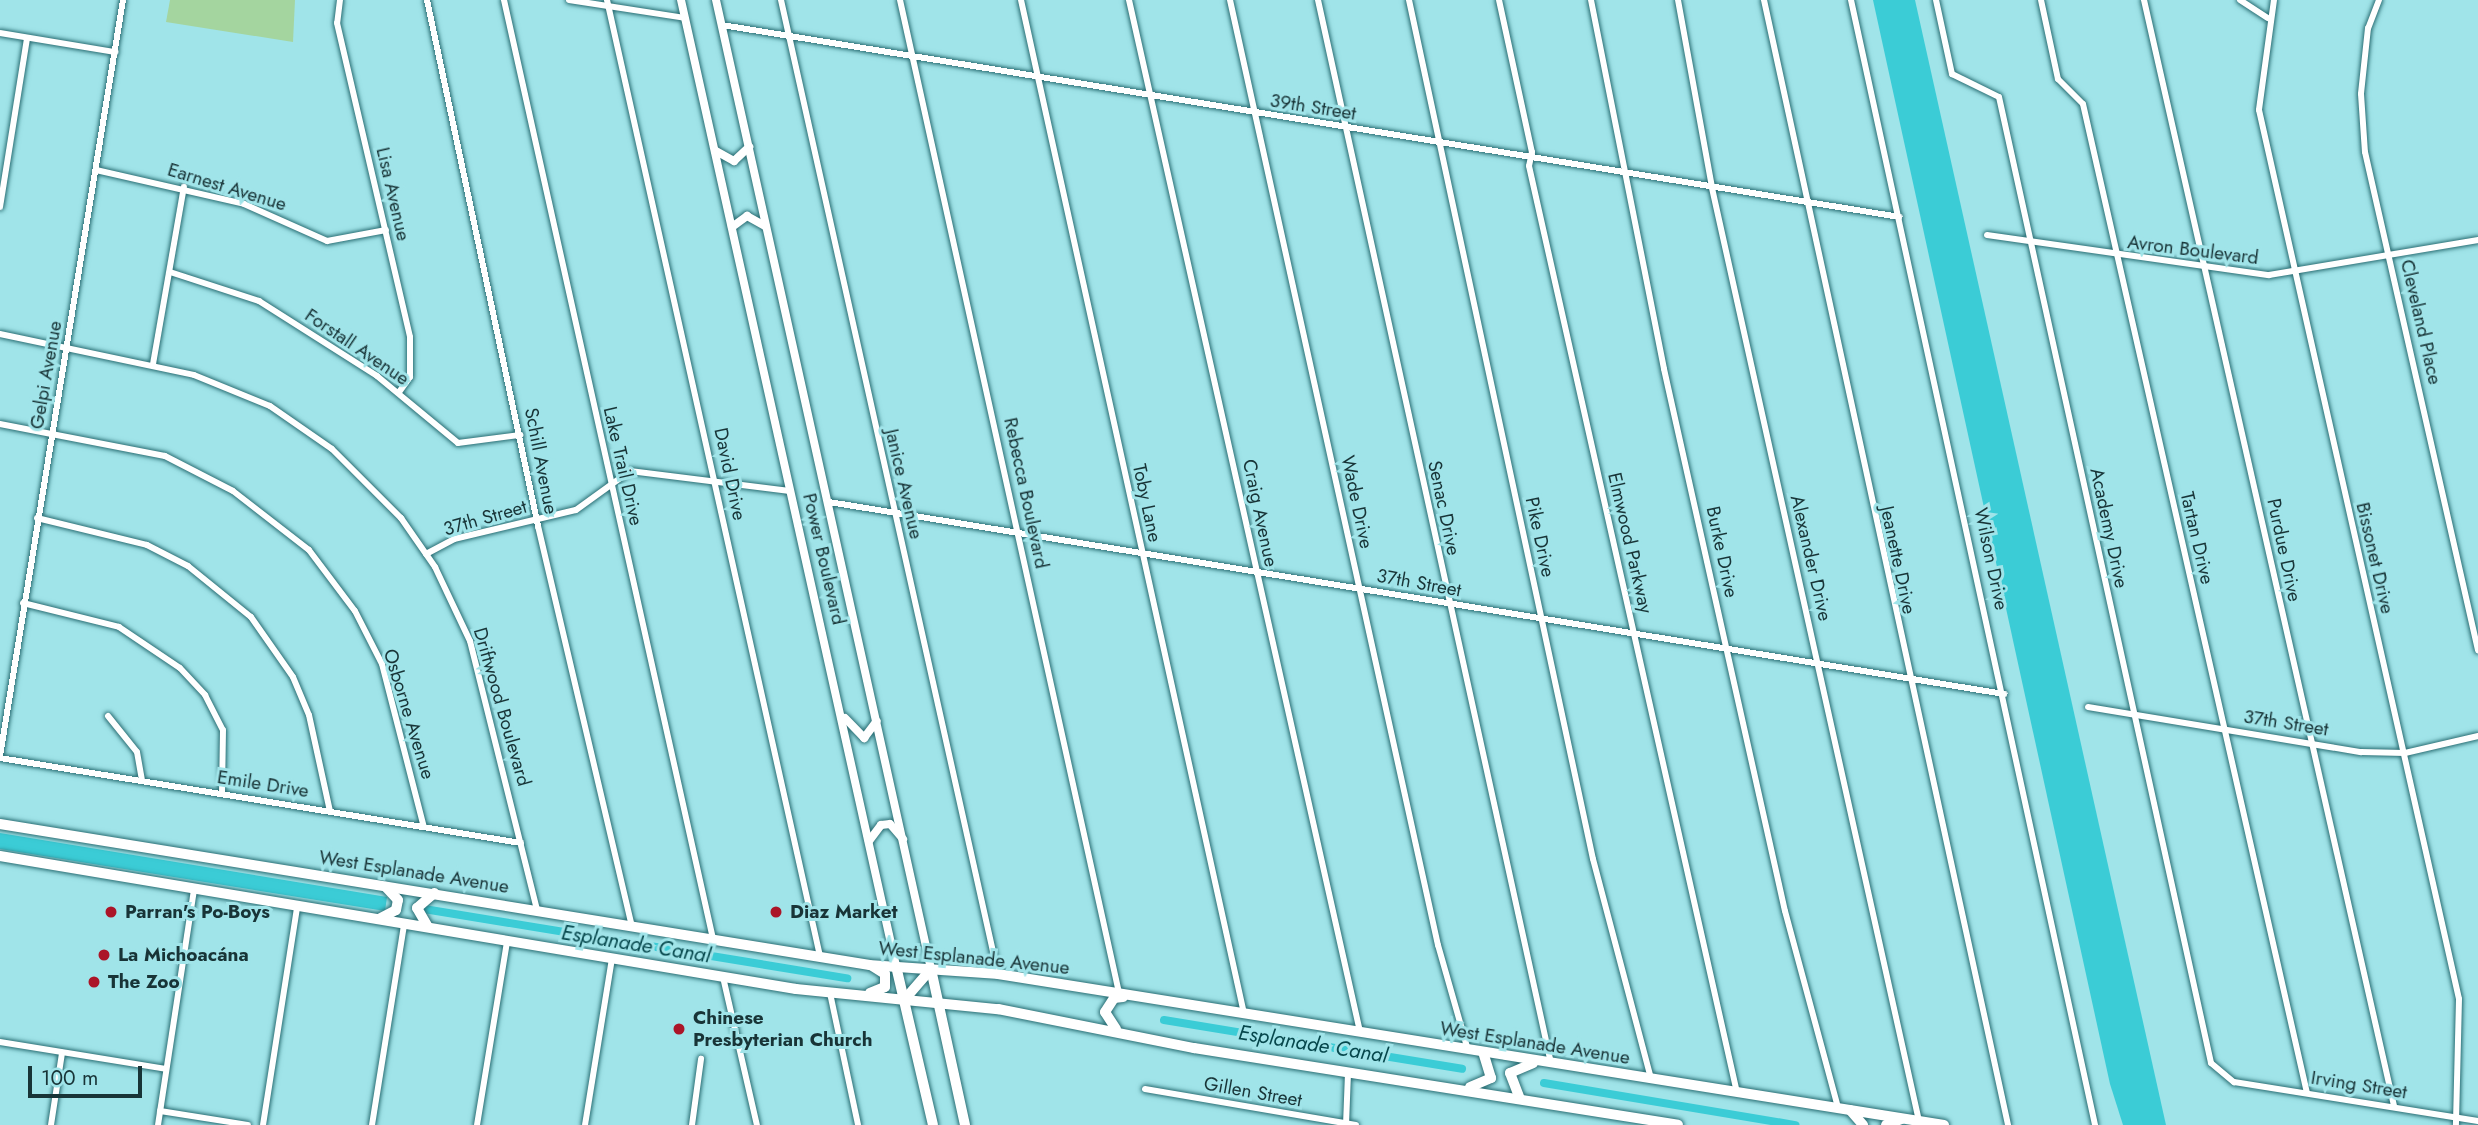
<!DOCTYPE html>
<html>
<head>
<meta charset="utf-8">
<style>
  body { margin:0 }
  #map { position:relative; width:2478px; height:1125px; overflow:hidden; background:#a0e4e9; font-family:Jost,sans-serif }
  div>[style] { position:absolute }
  .green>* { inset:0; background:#a4d59f }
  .water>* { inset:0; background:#3bccd6 }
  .canal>* { height:8px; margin:-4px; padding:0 4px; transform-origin:4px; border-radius:4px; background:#3bccd6 }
  .roads { filter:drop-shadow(0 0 2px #2a6e74) drop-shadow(0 0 2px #2a6e74) }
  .minor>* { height:6px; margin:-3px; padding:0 3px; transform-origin:3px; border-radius:3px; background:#fff }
  .tertiary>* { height:8px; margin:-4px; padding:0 4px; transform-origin:4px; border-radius:4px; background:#fff }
  .secondary>* { height:10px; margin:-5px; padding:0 5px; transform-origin:5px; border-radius:5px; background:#fff }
  .dots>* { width:19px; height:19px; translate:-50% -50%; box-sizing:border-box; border:4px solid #a0e4e9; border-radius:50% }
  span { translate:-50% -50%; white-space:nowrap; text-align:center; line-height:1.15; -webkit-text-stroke:6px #a0e4e9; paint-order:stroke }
  .street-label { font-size:19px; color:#183437 }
  .poi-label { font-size:19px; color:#183437; font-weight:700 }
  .left { translate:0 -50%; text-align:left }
  .water-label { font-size:21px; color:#06474c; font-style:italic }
  .scale { position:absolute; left:28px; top:1066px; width:114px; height:32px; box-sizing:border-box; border:4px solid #183437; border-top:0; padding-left:9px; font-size:21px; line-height:24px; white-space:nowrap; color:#183437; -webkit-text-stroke:5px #a0e4e9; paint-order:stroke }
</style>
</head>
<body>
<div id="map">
  <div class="green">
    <i style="clip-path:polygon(170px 0,295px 0,293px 42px,166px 22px)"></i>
  </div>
  <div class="water">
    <i style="clip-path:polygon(1873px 0,1915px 0,2166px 1125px,2123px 1125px,2110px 1084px)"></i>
    <i style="clip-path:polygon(0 833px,387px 897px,385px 911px,0 849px)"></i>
  </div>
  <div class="canal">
    <i style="left:424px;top:909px;width:429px;rotate:9.3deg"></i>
    <i style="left:1164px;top:1020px;width:302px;rotate:9.3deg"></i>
    <i style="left:1544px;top:1083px;width:255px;rotate:9.5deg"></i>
  </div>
  <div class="roads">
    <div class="minor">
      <i style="left:340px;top:0;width:23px;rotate:97deg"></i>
      <i style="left:337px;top:23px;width:322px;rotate:76.9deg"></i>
      <i style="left:410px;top:337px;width:40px;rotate:90deg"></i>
      <i style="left:410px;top:377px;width:19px;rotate:126deg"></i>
      <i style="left:427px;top:0;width:538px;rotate:78.08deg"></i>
      <i style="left:538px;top:526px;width:411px;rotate:76.8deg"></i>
      <i style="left:504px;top:0;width:962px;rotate:77.45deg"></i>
      <i style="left:569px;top:0;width:117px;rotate:8.8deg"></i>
      <i style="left:607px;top:0;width:979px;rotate:77.44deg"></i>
      <i style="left:781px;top:0;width:998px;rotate:77.44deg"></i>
      <i style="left:900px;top:0;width:1017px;rotate:77.56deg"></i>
      <i style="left:1021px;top:0;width:1037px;rotate:77.59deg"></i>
      <i style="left:1129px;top:0;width:1058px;rotate:77.38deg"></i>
      <i style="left:1230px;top:0;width:968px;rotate:77.59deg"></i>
      <i style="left:1438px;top:945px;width:109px;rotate:74.1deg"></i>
      <i style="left:1318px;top:0;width:1088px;rotate:77.64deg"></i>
      <i style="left:1409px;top:0;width:878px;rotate:77.91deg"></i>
      <i style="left:1593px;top:859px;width:228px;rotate:75.2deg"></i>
      <i style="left:1499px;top:0;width:156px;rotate:77.8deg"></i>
      <i style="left:1532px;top:152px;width:14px;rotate:102deg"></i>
      <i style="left:1529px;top:166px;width:950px;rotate:77.35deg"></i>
      <i style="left:1591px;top:0;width:376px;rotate:78.8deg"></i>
      <i style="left:1664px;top:369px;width:555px;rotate:77.42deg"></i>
      <i style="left:1785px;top:911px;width:204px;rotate:74.9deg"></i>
      <i style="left:1678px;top:0;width:191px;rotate:79.7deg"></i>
      <i style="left:1712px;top:188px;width:956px;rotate:77.49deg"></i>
      <i style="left:1764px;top:0;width:1151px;rotate:77.76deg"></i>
      <i style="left:1851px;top:0;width:1151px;rotate:77.76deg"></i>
      <i style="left:1936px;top:0;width:76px;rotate:77.8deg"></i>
      <i style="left:1952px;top:74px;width:52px;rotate:26.1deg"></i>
      <i style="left:1999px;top:97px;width:989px;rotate:77.62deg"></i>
      <i style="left:2211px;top:1063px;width:30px;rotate:40deg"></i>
      <i style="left:2234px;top:1082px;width:247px;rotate:9.1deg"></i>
      <i style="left:2041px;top:0;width:81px;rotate:77.9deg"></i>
      <i style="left:2058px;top:79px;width:35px;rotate:45deg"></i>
      <i style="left:2083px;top:104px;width:1014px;rotate:77.24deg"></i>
      <i style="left:2144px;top:0;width:1134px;rotate:77.26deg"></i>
      <i style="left:2240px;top:0;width:33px;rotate:33deg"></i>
      <i style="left:2274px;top:0;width:111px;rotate:97.8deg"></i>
      <i style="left:2259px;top:110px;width:911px;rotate:77.32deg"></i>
      <i style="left:2459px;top:999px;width:126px;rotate:91.4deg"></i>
      <i style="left:2379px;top:0;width:30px;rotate:111deg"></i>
      <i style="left:2368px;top:28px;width:66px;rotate:96.1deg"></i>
      <i style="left:2361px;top:94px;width:58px;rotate:86.1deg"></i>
      <i style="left:2365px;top:152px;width:511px;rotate:77.22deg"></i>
      <i style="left:722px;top:25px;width:1193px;rotate:9.26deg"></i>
      <i style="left:0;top:33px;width:117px;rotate:9.4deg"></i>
      <i style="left:96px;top:170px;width:152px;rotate:12.9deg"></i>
      <i style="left:244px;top:204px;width:91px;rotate:24deg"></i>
      <i style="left:327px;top:241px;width:60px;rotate:-10.6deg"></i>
      <i style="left:0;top:207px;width:171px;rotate:-80.9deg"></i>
      <i style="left:1987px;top:235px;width:285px;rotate:8.1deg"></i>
      <i style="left:2269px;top:275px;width:212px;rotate:-9.5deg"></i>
      <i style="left:170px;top:272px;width:94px;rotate:18deg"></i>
      <i style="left:259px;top:301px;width:140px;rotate:32.4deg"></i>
      <i style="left:377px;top:376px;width:105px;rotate:39.6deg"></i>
      <i style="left:458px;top:443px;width:63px;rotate:-7.4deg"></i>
      <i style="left:0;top:334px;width:198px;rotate:11.9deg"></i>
      <i style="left:194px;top:375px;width:82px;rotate:22.2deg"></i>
      <i style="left:270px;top:406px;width:75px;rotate:34.7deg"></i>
      <i style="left:332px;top:449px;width:98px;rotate:45deg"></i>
      <i style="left:401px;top:518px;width:60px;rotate:55.2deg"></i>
      <i style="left:435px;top:567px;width:82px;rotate:64.7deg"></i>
      <i style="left:470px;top:641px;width:277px;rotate:76deg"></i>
      <i style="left:153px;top:364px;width:180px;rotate:-80.1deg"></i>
      <i style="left:0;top:424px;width:168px;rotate:11deg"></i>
      <i style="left:165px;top:456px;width:76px;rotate:27.2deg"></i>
      <i style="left:233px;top:491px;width:96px;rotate:37.8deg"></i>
      <i style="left:309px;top:550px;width:76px;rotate:53deg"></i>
      <i style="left:355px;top:611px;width:59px;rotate:63deg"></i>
      <i style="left:382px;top:664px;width:168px;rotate:75.6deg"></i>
      <i style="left:829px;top:502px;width:1191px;rotate:9.28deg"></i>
      <i style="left:37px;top:518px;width:113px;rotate:13.8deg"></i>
      <i style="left:147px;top:545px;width:46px;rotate:27.1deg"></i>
      <i style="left:188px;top:566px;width:81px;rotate:39deg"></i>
      <i style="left:251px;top:617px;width:73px;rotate:55deg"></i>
      <i style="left:293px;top:677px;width:41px;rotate:67.2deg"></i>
      <i style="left:309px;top:715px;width:98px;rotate:77.7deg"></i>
      <i style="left:426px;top:554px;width:32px;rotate:-28deg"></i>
      <i style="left:454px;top:539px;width:125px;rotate:-13.4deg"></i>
      <i style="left:576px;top:510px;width:67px;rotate:-35.8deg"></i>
      <i style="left:630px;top:471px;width:161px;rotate:7.1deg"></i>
      <i style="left:23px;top:603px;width:99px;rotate:14deg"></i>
      <i style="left:119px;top:627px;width:73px;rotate:33.9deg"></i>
      <i style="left:180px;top:668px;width:37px;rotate:47deg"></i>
      <i style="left:205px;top:695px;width:39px;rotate:63deg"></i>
      <i style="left:223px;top:730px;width:64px;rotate:90.9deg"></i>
      <i style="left:2088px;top:707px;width:277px;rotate:9.4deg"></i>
      <i style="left:2361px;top:752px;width:44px;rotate:1.3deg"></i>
      <i style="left:2405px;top:753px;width:75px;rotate:-13.1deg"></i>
      <i style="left:108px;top:716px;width:46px;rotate:51.1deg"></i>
      <i style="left:137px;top:752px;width:29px;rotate:80deg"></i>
      <i style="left:0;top:756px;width:766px;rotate:-80.76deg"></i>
      <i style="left:0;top:758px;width:528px;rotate:9.27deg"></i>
      <i style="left:723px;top:977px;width:152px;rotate:77.1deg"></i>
      <i style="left:830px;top:993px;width:135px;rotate:78deg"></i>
      <i style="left:0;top:1042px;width:168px;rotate:9.2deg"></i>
      <i style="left:1145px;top:1089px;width:214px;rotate:9.7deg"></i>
      <i style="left:160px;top:1111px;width:89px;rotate:9deg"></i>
      <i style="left:51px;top:1125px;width:73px;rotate:-81.3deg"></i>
      <i style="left:158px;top:1125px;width:238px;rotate:-81.3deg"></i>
      <i style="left:263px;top:1125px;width:220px;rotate:-81.1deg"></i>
      <i style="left:372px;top:1125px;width:203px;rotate:-80.9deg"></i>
      <i style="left:477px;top:1125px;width:185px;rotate:-80.7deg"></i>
      <i style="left:585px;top:1125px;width:169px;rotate:-80.8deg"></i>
      <i style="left:692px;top:1125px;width:67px;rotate:-82.2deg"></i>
      <i style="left:1346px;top:1125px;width:53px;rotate:-87.8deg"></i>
    </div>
    <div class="tertiary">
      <i style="left:681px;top:0;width:990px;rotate:77.45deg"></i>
      <i style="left:716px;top:0;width:993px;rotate:77.49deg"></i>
      <i style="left:716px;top:151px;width:21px;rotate:29deg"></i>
      <i style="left:734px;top:161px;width:21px;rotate:-43deg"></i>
      <i style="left:732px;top:227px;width:19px;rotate:-36deg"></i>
      <i style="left:747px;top:216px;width:21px;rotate:29deg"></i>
      <i style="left:845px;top:718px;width:28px;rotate:46deg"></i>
      <i style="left:864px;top:738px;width:21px;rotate:-53deg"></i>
      <i style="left:869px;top:841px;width:20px;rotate:-53deg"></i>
      <i style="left:881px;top:825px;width:9px;rotate:-6deg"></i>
      <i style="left:890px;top:824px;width:20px;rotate:49deg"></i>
    </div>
    <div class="secondary">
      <i style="left:0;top:824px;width:881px;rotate:9.21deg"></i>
      <i style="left:870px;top:965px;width:128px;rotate:4deg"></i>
      <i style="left:998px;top:974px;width:958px;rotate:9.07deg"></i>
      <i style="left:0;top:856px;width:807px;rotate:9.49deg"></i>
      <i style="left:796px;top:989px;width:203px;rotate:5.7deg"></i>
      <i style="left:998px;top:1009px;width:200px;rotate:11.3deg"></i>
      <i style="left:1194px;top:1048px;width:490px;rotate:9deg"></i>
      <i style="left:379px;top:919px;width:19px;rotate:-28deg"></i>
      <i style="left:396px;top:910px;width:10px;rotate:-79deg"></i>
      <i style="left:398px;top:900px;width:18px;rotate:-133deg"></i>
      <i style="left:428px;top:927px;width:22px;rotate:-120deg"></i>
      <i style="left:417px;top:908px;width:23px;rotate:-41deg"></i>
      <i style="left:896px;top:966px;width:163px;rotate:76.9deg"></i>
      <i style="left:931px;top:969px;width:160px;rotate:77.7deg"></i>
      <i style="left:870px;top:993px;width:16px;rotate:-22deg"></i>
      <i style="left:885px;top:987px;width:13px;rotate:-90deg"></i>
      <i style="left:885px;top:974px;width:15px;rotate:-148deg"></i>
      <i style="left:905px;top:999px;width:40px;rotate:-49deg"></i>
      <i style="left:1116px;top:1029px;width:20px;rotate:-123deg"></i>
      <i style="left:1105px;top:1012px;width:17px;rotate:-57deg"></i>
      <i style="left:1114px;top:998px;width:9px;rotate:-6deg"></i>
      <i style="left:1470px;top:1087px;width:23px;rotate:-23deg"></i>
      <i style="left:1491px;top:1078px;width:27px;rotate:-107deg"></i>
      <i style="left:1520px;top:1099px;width:28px;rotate:-111deg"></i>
      <i style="left:1510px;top:1073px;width:25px;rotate:-23deg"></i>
      <i style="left:1850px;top:1110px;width:20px;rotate:49deg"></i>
      <i style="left:1886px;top:1125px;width:17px;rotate:-21deg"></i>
    </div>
  </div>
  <div class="dots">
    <i style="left:111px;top:912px;background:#ab1528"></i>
    <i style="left:776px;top:912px;background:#ab1528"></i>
    <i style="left:104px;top:955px;background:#ab1528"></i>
    <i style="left:94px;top:982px;background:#ab1528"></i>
    <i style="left:679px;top:1029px;background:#ab1528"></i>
  </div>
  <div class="street-label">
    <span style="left:1313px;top:107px;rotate:9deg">39th Street</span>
    <span style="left:227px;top:187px;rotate:17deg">Earnest Avenue</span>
    <span style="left:393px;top:194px;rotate:77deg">Lisa Avenue</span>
    <span style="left:2193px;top:250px;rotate:7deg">Avron Boulevard</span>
    <span style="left:2421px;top:322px;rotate:77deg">Cleveland Place</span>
    <span style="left:357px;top:347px;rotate:34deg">Forstall Avenue</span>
    <span style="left:46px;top:375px;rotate:-80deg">Gelpi Avenue</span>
    <span style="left:541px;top:461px;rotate:79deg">Schill Avenue</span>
    <span style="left:623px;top:466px;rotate:77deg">Lake Trail Drive</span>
    <span style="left:730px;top:474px;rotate:78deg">David Drive</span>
    <span style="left:904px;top:484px;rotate:77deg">Janice Avenue</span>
    <span style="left:1026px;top:493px;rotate:78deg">Rebecca Boulevard</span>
    <span style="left:1357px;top:502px;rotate:78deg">Wade Drive</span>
    <span style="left:1147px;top:503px;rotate:78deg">Toby Lane</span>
    <span style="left:1444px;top:508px;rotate:78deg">Senac Drive</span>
    <span style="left:1260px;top:513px;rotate:78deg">Craig Avenue</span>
    <span style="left:485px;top:518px;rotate:-16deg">37th Street</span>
    <span style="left:2109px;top:528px;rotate:78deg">Academy Drive</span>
    <span style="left:1540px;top:537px;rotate:78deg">Pike Drive</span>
    <span style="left:2197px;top:538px;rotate:77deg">Tartan Drive</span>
    <span style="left:1630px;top:543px;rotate:77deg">Elmwood Parkway</span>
    <span style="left:2284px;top:550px;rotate:78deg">Purdue Drive</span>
    <span style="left:1722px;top:552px;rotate:78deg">Burke Drive</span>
    <span style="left:1811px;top:558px;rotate:77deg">Alexander Drive</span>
    <span style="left:2375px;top:558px;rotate:77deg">Bissonet Drive</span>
    <span style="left:824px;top:559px;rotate:77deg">Power Boulevard</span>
    <span style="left:1991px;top:559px;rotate:78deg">Wilson Drive</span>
    <span style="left:1898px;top:560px;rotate:78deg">Jeanette Drive</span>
    <span style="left:1419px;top:583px;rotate:10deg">37th Street</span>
    <span style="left:502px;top:707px;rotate:74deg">Driftwood Boulevard</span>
    <span style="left:409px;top:714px;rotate:73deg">Osborne Avenue</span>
    <span style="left:2286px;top:723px;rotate:9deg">37th Street</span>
    <span style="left:263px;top:784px;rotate:9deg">Emile Drive</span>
    <span style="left:414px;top:872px;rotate:9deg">West Esplanade Avenue</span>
    <span style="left:974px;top:958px;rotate:6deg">West Esplanade Avenue</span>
    <span style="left:1535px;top:1043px;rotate:9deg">West Esplanade Avenue</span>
    <span style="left:2359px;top:1085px;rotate:9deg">Irving Street</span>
    <span style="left:1253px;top:1092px;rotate:10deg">Gillen Street</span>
  </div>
  <div class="poi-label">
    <span class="left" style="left:125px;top:912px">Parran's Po-Boys</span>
    <span class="left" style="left:790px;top:912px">Diaz Market</span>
    <span class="left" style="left:118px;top:955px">La Michoacána</span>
    <span class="left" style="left:108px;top:982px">The Zoo</span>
    <span class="left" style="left:693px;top:1029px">Chinese<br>Presbyterian Church</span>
  </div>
  <div class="water-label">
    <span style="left:636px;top:944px;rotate:9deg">Esplanade Canal</span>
    <span style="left:1313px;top:1044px;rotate:9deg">Esplanade Canal</span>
  </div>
  <div class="scale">100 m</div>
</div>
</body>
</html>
